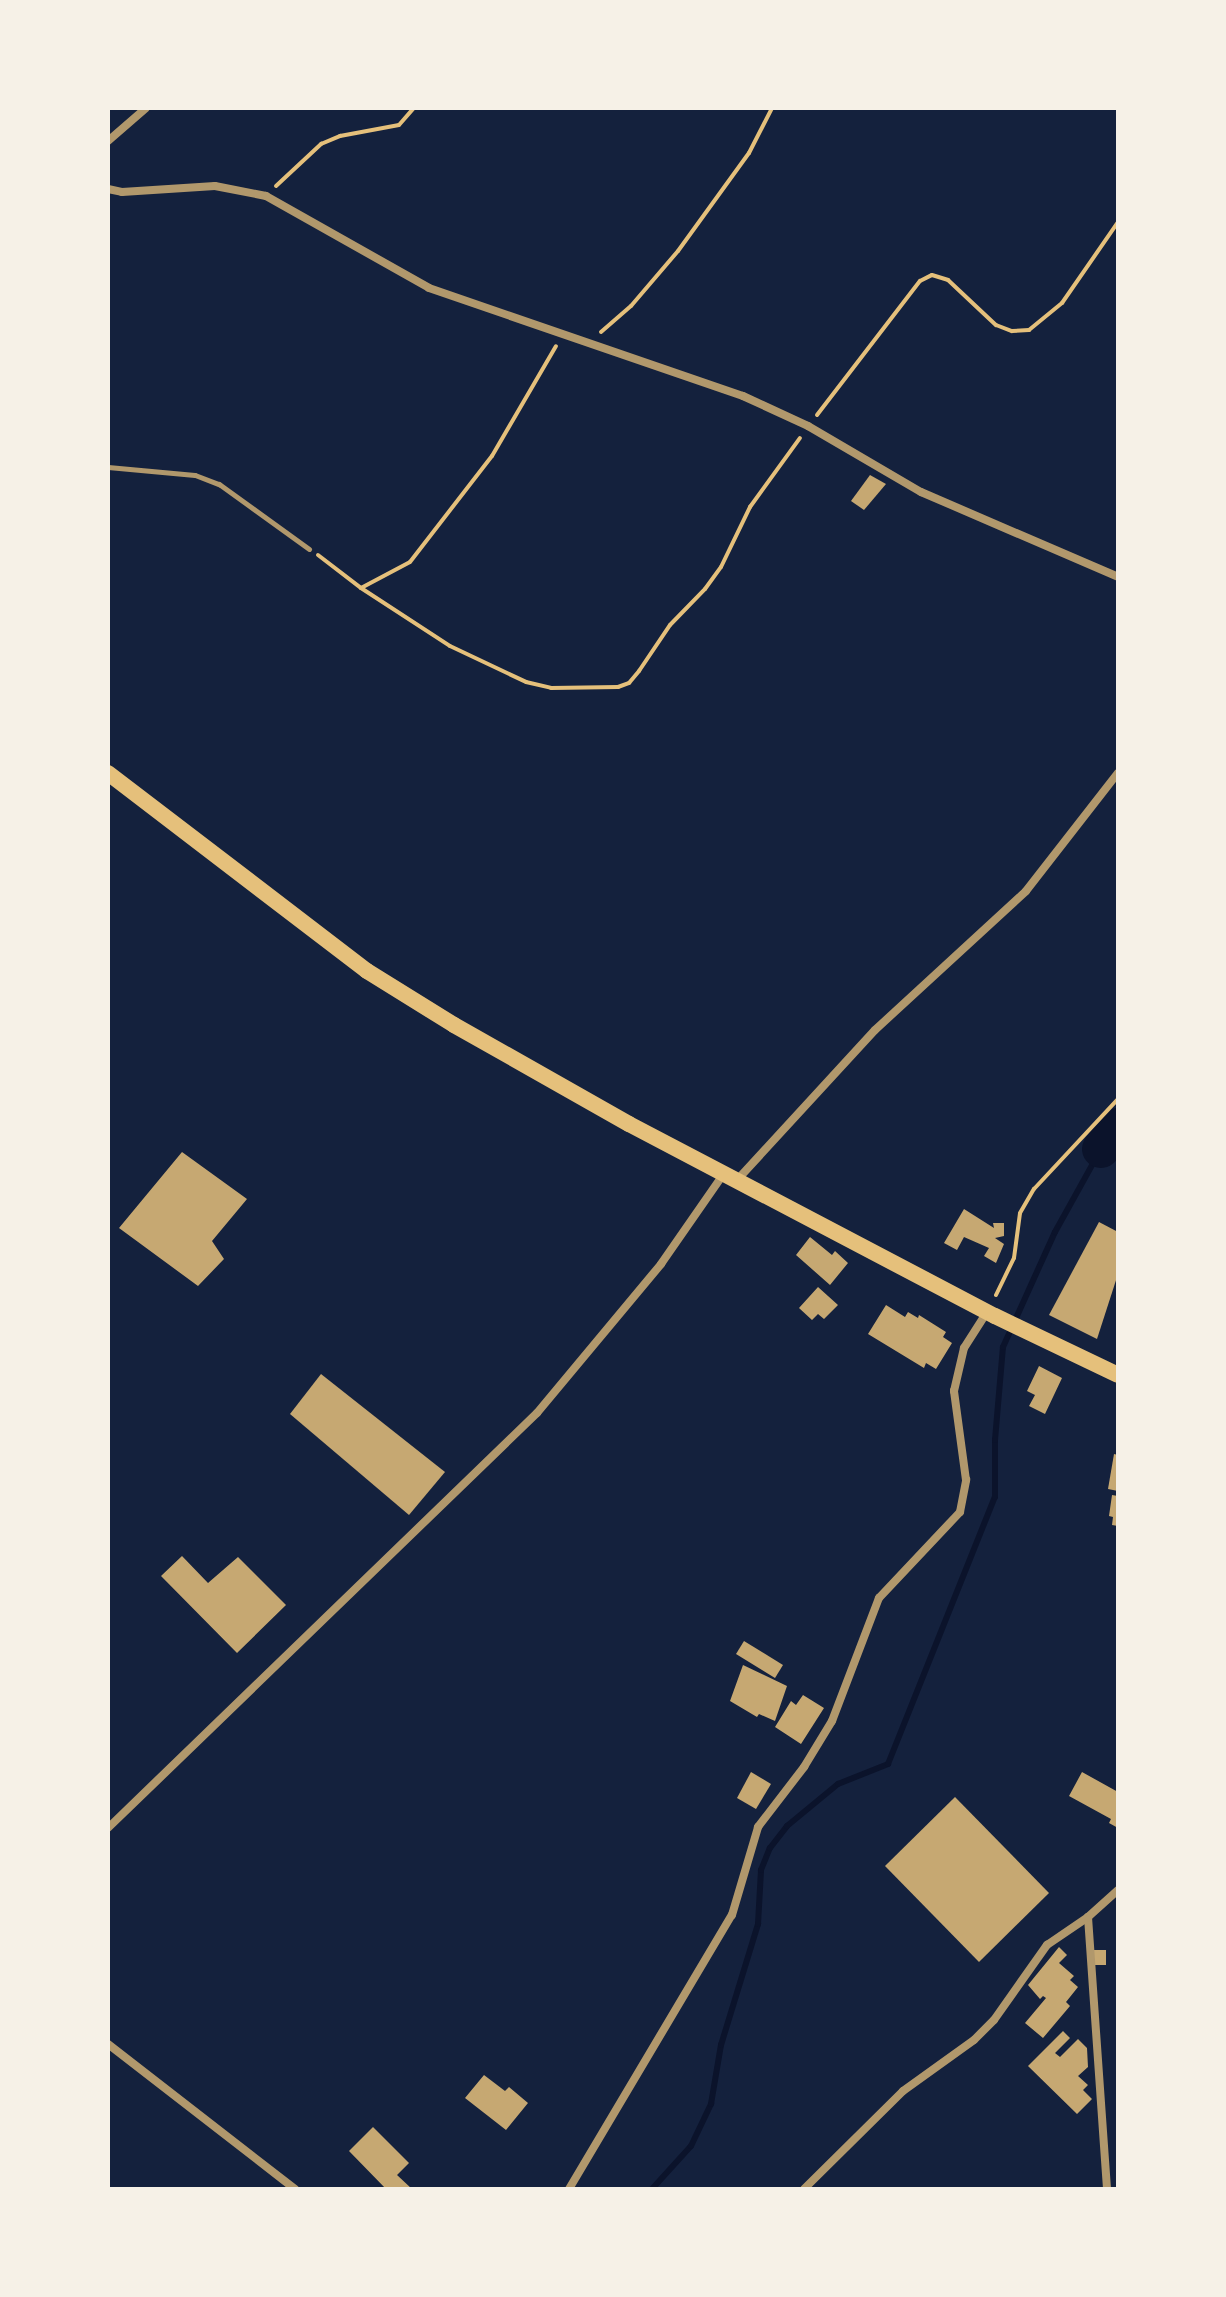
<!DOCTYPE html>
<html>
<head>
<meta charset="utf-8">
<style>
  body { margin:0 }
  #map { position:relative; width:1226px; height:2297px; overflow:hidden; background:#14213d; font-family:Overpass,sans-serif }
  div>[style] { position:absolute }
  .stream>* { height:6px; margin:-3px; padding:0 3px; transform-origin:3px; border-radius:3px; background:#0b132b }
  .river>* { height:38px; margin:-19px; padding:0 19px; transform-origin:19px; border-radius:19px; background:#0b132b }
  .building>* { inset:0; background:#c6a872 }
  .path>* { height:4px; margin:-2px; padding:0 2px; transform-origin:2px; border-radius:2px; background:#e5c07b }
  .service>* { height:5px; margin:-2.5px; padding:0 2.5px; transform-origin:2.5px; border-radius:2.5px; background:#b1986c }
  .minor>* { height:8px; margin:-4px; padding:0 4px; transform-origin:4px; border-radius:4px; background:#b1986c }
  .primary>* { height:16px; margin:-8px; padding:0 8px; transform-origin:8px; border-radius:8px; background:#e5c07b }
  span { translate:-50% -50%; white-space:nowrap; text-align:center; line-height:1.15; -webkit-text-stroke:6px #f6f1e7; paint-order:stroke }
  .frame { position:absolute; inset:0; border:110px solid #f6f1e7; pointer-events:none }
</style>
</head>
<body>
<div id="map">
  <div class="stream">
    <i style="left:652px;top:2189px;width:58px;rotate:-47.8deg"></i>
    <i style="left:691px;top:2146px;width:47px;rotate:-64.5deg"></i>
    <i style="left:711px;top:2104px;width:60px;rotate:-80.4deg"></i>
    <i style="left:721px;top:2045px;width:127px;rotate:-73deg"></i>
    <i style="left:758px;top:1924px;width:54px;rotate:-86.8deg"></i>
    <i style="left:761px;top:1870px;width:24px;rotate:-68deg"></i>
    <i style="left:770px;top:1848px;width:28px;rotate:-52deg"></i>
    <i style="left:787px;top:1826px;width:66px;rotate:-39.5deg"></i>
    <i style="left:838px;top:1784px;width:54px;rotate:-21.8deg"></i>
    <i style="left:888px;top:1764px;width:288px;rotate:-68.2deg"></i>
    <i style="left:995px;top:1497px;width:57px;rotate:-90deg"></i>
    <i style="left:995px;top:1440px;width:93px;rotate:-85.1deg"></i>
    <i style="left:1003px;top:1347px;width:126px;rotate:-65.7deg"></i>
    <i style="left:1055px;top:1232px;width:95px;rotate:-61deg"></i>
  </div>
  <div class="river">
    <i style="left:1101px;top:1149px;width:28px;rotate:-52deg"></i>
  </div>
  <div class="building">
    <i style="clip-path:polygon(870px 475px,886px 484px,864px 510px,851px 501px)"></i>
    <i style="clip-path:polygon(182px 1152px,247px 1199px,212px 1241px,224px 1259px,198px 1286px,119px 1228px)"></i>
    <i style="clip-path:polygon(964px 1209px,994px 1228px,993px 1223px,1004px 1223px,1004px 1236px,995px 1238px,1004px 1244px,996px 1263px,984px 1256px,989px 1248px,964px 1237px,957px 1250px,944px 1243px)"></i>
    <i style="clip-path:polygon(1099px 1222px,1118px 1232px,1118px 1274px,1097px 1339px,1049px 1315px)"></i>
    <i style="clip-path:polygon(810px 1237px,832px 1255px,835px 1251px,848px 1263px,830px 1285px,796px 1255px)"></i>
    <i style="clip-path:polygon(818px 1287px,838px 1305px,824px 1319px,818px 1314px,812px 1320px,799px 1308px)"></i>
    <i style="clip-path:polygon(886px 1305px,905px 1317px,908px 1312px,918px 1318px,919px 1315px,946px 1332px,943px 1337px,952px 1343px,936px 1369px,926px 1363px,924px 1368px,868px 1334px)"></i>
    <i style="clip-path:polygon(1039px 1366px,1062px 1378px,1045px 1414px,1029px 1406px,1035px 1395px,1027px 1391px)"></i>
    <i style="clip-path:polygon(321px 1374px,445px 1472px,409px 1515px,290px 1414px)"></i>
    <i style="clip-path:polygon(1114px 1454px,1118px 1455px,1118px 1491px,1108px 1489px)"></i>
    <i style="clip-path:polygon(1112px 1495px,1118px 1496px,1118px 1526px,1112px 1525px,1113px 1517px,1109px 1516px)"></i>
    <i style="clip-path:polygon(182px 1556px,208px 1583px,238px 1557px,286px 1605px,237px 1653px,161px 1576px)"></i>
    <i style="clip-path:polygon(744px 1641px,783px 1665px,775px 1678px,736px 1654px)"></i>
    <i style="clip-path:polygon(743px 1665px,787px 1686px,775px 1721px,759px 1714px,757px 1717px,730px 1701px)"></i>
    <i style="clip-path:polygon(803px 1695px,824px 1708px,801px 1744px,775px 1727px,791px 1701px,796px 1705px)"></i>
    <i style="clip-path:polygon(751px 1772px,771px 1784px,756px 1809px,737px 1798px)"></i>
    <i style="clip-path:polygon(1082px 1772px,1118px 1792px,1118px 1828px,1109px 1823px,1111px 1819px,1069px 1796px)"></i>
    <i style="clip-path:polygon(955px 1797px,1049px 1893px,979px 1962px,885px 1866px)"></i>
    <i style="clip-path:polygon(1059px 1947px,1067px 1955px,1059px 1963px,1074px 1976px,1070px 1980px,1078px 1987px,1066px 2002px,1070px 2006px,1043px 2038px,1025px 2023px,1046px 1998px,1043px 1996px,1040px 1999px,1028px 1985px)"></i>
    <i style="clip-path:polygon(1094px 1950px,1106px 1950px,1106px 1965px,1094px 1965px)"></i>
    <i style="clip-path:polygon(1063px 2031px,1070px 2038px,1055px 2053px,1060px 2057px,1078px 2039px,1087px 2048px,1088px 2067px,1078px 2076px,1088px 2085px,1083px 2090px,1092px 2099px,1077px 2114px,1028px 2066px)"></i>
    <i style="clip-path:polygon(484px 2075px,505px 2091px,509px 2087px,528px 2103px,506px 2130px,465px 2098px)"></i>
    <i style="clip-path:polygon(373px 2127px,409px 2163px,397px 2175px,412px 2189px,386px 2189px,349px 2151px)"></i>
  </div>
  <div class="path">
    <i style="left:276px;top:186px;width:62px;rotate:-43deg"></i>
    <i style="left:321px;top:144px;width:21px;rotate:-23deg"></i>
    <i style="left:340px;top:136px;width:60px;rotate:-10.6deg"></i>
    <i style="left:399px;top:125px;width:23px;rotate:-49deg"></i>
    <i style="left:601px;top:332px;width:40px;rotate:-41deg"></i>
    <i style="left:631px;top:306px;width:72px;rotate:-49.5deg"></i>
    <i style="left:678px;top:251px;width:121px;rotate:-54.1deg"></i>
    <i style="left:749px;top:153px;width:51px;rotate:-62.9deg"></i>
    <i style="left:817px;top:415px;width:169px;rotate:-52.5deg"></i>
    <i style="left:920px;top:281px;width:13px;rotate:-27deg"></i>
    <i style="left:932px;top:275px;width:17px;rotate:17deg"></i>
    <i style="left:948px;top:280px;width:66px;rotate:43.2deg"></i>
    <i style="left:996px;top:325px;width:17px;rotate:21deg"></i>
    <i style="left:1012px;top:331px;width:17px;rotate:-3deg"></i>
    <i style="left:1029px;top:330px;width:43px;rotate:-39.3deg"></i>
    <i style="left:1062px;top:303px;width:98px;rotate:-55.3deg"></i>
    <i style="left:318px;top:555px;width:54px;rotate:37.5deg"></i>
    <i style="left:361px;top:588px;width:55px;rotate:-28deg"></i>
    <i style="left:410px;top:562px;width:134px;rotate:-52.3deg"></i>
    <i style="left:492px;top:456px;width:127px;rotate:-59.8deg"></i>
    <i style="left:361px;top:588px;width:106px;rotate:33.1deg"></i>
    <i style="left:450px;top:646px;width:84px;rotate:25.3deg"></i>
    <i style="left:526px;top:682px;width:26px;rotate:13deg"></i>
    <i style="left:551px;top:688px;width:67px;rotate:-0.9deg"></i>
    <i style="left:618px;top:687px;width:12px;rotate:-20deg"></i>
    <i style="left:629px;top:683px;width:16px;rotate:-50deg"></i>
    <i style="left:639px;top:671px;width:55px;rotate:-56deg"></i>
    <i style="left:670px;top:625px;width:50px;rotate:-45.8deg"></i>
    <i style="left:705px;top:589px;width:27px;rotate:-54deg"></i>
    <i style="left:721px;top:567px;width:67px;rotate:-64.2deg"></i>
    <i style="left:750px;top:507px;width:85px;rotate:-54.1deg"></i>
    <i style="left:996px;top:1295px;width:41px;rotate:-64.1deg"></i>
    <i style="left:1014px;top:1258px;width:45px;rotate:-82.4deg"></i>
    <i style="left:1020px;top:1213px;width:28px;rotate:-60deg"></i>
    <i style="left:1034px;top:1189px;width:123px;rotate:-47deg"></i>
  </div>
  <div class="service">
    <i style="left:108px;top:467px;width:87px;rotate:5.3deg"></i>
    <i style="left:195px;top:475px;width:26px;rotate:21deg"></i>
    <i style="left:219px;top:484px;width:111px;rotate:35.8deg"></i>
  </div>
  <div class="minor">
    <i style="left:108px;top:141px;width:50px;rotate:-41deg"></i>
    <i style="left:108px;top:189px;width:14px;rotate:12deg"></i>
    <i style="left:122px;top:192px;width:93px;rotate:-3.7deg"></i>
    <i style="left:215px;top:186px;width:52px;rotate:11.1deg"></i>
    <i style="left:266px;top:196px;width:187px;rotate:29.4deg"></i>
    <i style="left:429px;top:288px;width:332px;rotate:19deg"></i>
    <i style="left:743px;top:396px;width:72px;rotate:24.8deg"></i>
    <i style="left:808px;top:426px;width:131px;rotate:30.3deg"></i>
    <i style="left:921px;top:492px;width:215px;rotate:23.3deg"></i>
    <i style="left:738px;top:1179px;width:202px;rotate:-47.4deg"></i>
    <i style="left:875px;top:1030px;width:205px;rotate:-42.6deg"></i>
    <i style="left:1026px;top:891px;width:150px;rotate:-52.1deg"></i>
    <i style="left:108px;top:1828px;width:597px;rotate:-44.05deg"></i>
    <i style="left:537px;top:1413px;width:194px;rotate:-50.2deg"></i>
    <i style="left:661px;top:1264px;width:112px;rotate:-55.2deg"></i>
    <i style="left:1088px;top:1917px;width:273px;rotate:86deg"></i>
    <i style="left:108px;top:2044px;width:237px;rotate:37.8deg"></i>
    <i style="left:569px;top:2189px;width:319px;rotate:-59.3deg"></i>
    <i style="left:732px;top:1915px;width:92px;rotate:-73.5deg"></i>
    <i style="left:758px;top:1827px;width:76px;rotate:-52.5deg"></i>
    <i style="left:804px;top:1767px;width:54px;rotate:-58.7deg"></i>
    <i style="left:832px;top:1721px;width:132px;rotate:-69.1deg"></i>
    <i style="left:879px;top:1598px;width:118px;rotate:-46.7deg"></i>
    <i style="left:960px;top:1512px;width:33px;rotate:-79deg"></i>
    <i style="left:966px;top:1480px;width:90px;rotate:-97.7deg"></i>
    <i style="left:954px;top:1391px;width:44px;rotate:-76.9deg"></i>
    <i style="left:964px;top:1348px;width:43px;rotate:-57.4deg"></i>
    <i style="left:804px;top:2189px;width:139px;rotate:-44.7deg"></i>
    <i style="left:903px;top:2091px;width:87px;rotate:-35.7deg"></i>
    <i style="left:974px;top:2040px;width:28px;rotate:-45deg"></i>
    <i style="left:994px;top:2020px;width:92px;rotate:-54.8deg"></i>
    <i style="left:1047px;top:1945px;width:50px;rotate:-34.3deg"></i>
    <i style="left:1088px;top:1917px;width:40px;rotate:-42deg"></i>
  </div>
  <div class="primary">
    <i style="left:108px;top:773px;width:326px;rotate:37.4deg"></i>
    <i style="left:367px;top:971px;width:102px;rotate:31.8deg"></i>
    <i style="left:454px;top:1025px;width:201px;rotate:29.5deg"></i>
    <i style="left:629px;top:1124px;width:413px;rotate:27.7deg"></i>
    <i style="left:995px;top:1316px;width:136px;rotate:25.6deg"></i>
  </div>
  <div class="frame"></div>
</div>
</body>
</html>
